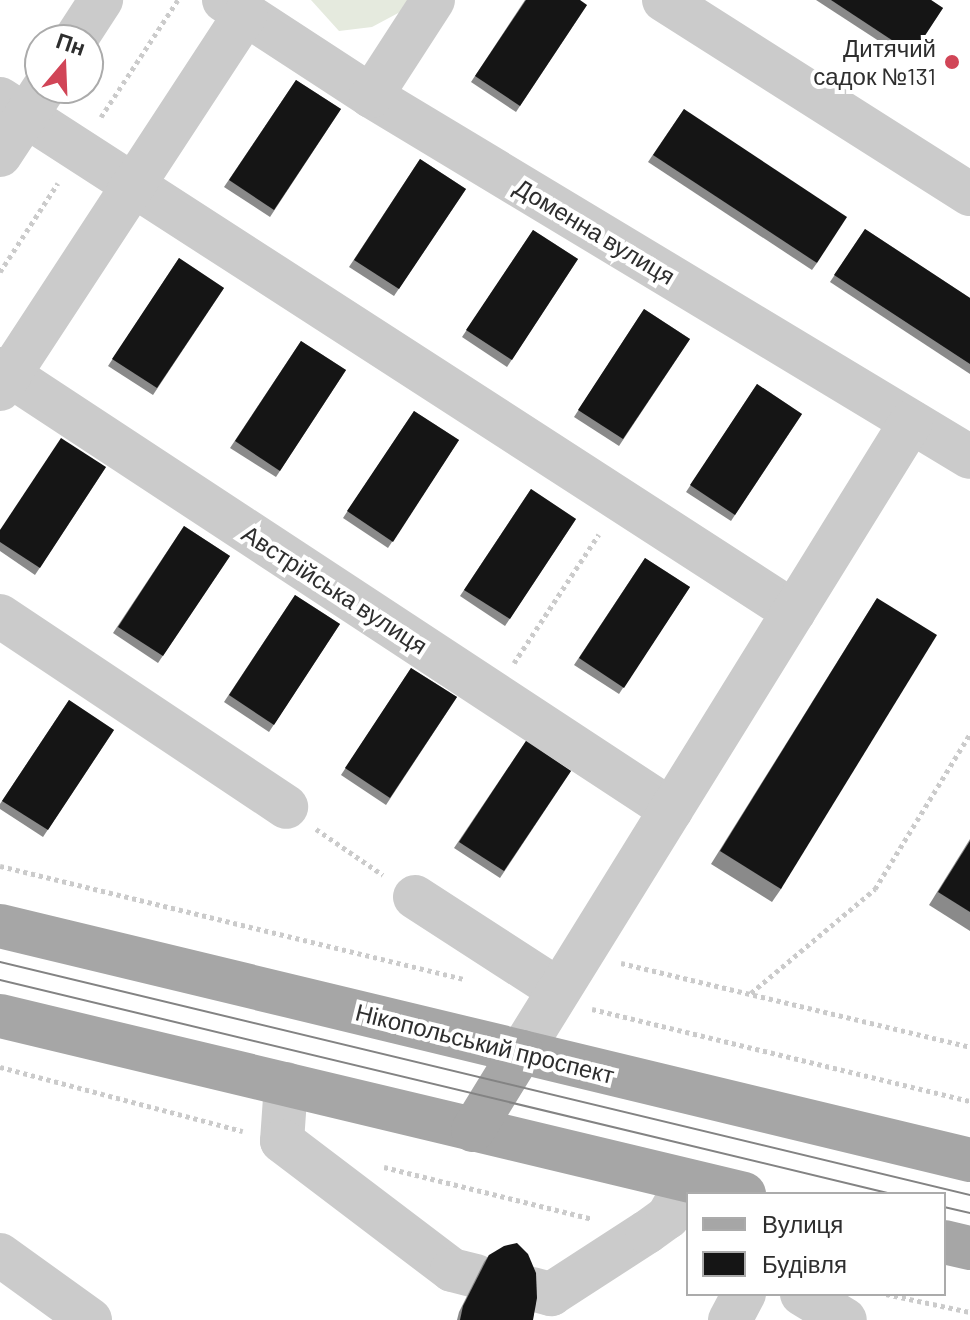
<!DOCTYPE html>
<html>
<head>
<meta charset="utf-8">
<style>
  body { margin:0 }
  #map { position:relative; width:970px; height:1320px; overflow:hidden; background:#fff; font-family:Barlow,sans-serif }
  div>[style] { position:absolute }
  .green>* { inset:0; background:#e5eade }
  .path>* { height:5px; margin-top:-2.5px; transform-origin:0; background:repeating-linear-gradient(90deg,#cbcbcb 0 4px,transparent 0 8px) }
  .minor>* { height:44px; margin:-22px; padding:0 22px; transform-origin:22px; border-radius:22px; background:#cbcbcb }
  .major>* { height:44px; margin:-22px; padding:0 22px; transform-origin:22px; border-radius:22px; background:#a6a6a6 }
  .tram>* { height:2px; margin:-1px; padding:0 1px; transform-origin:1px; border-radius:1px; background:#838383 }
  .wall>* { inset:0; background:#8a8a8a }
  .building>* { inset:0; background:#151515 }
  .dots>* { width:22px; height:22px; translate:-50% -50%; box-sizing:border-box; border:4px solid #fff; border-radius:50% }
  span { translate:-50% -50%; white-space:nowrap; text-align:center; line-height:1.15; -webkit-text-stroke:8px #fff; paint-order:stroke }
  .poi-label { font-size:24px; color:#2e2e2e }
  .right { translate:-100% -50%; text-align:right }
  .street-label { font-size:24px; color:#2e2e2e }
  .legend { position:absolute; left:686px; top:1192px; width:260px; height:104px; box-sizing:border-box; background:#fff; border:2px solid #ababab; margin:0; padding:10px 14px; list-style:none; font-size:24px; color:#2e2e2e }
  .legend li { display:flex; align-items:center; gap:16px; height:40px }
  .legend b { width:40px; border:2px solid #ababab }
  .north { position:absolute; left:24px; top:24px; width:80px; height:80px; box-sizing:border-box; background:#fff; border:2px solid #ababab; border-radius:50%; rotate:19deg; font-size:22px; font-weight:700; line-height:32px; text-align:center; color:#2e2e2e }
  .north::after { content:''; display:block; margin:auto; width:28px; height:36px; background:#d14557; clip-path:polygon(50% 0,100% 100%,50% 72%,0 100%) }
</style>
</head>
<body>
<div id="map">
  <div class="green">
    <i style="clip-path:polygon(311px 0,410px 0,402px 11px,372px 27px,339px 31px)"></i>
  </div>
  <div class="path">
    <i style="left:101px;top:117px;width:140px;rotate:-56.7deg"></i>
    <i style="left:0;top:272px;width:106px;rotate:-56.9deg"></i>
    <i style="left:514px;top:663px;width:154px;rotate:-56.6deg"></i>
    <i style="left:316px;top:829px;width:81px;rotate:34.5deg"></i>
    <i style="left:0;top:866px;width:479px;rotate:13.7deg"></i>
    <i style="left:621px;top:963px;width:359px;rotate:13.5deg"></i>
    <i style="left:751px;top:993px;width:162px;rotate:-40deg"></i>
    <i style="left:875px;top:889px;width:182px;rotate:-58.5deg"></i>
    <i style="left:592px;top:1009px;width:389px;rotate:13.7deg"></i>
    <i style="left:0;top:1067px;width:251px;rotate:14.8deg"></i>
    <i style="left:384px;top:1167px;width:214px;rotate:14deg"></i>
    <i style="left:886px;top:1294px;width:86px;rotate:12.1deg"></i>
  </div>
  <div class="minor">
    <i style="left:224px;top:0;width:176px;rotate:33.1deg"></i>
    <i style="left:371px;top:96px;width:699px;rotate:31.08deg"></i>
    <i style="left:664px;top:0;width:362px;rotate:32.4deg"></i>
    <i style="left:75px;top:40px;width:48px;rotate:-57deg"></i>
    <i style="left:371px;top:96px;width:114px;rotate:-57.1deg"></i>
    <i style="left:0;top:99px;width:945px;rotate:32.87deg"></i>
    <i style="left:0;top:155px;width:80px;rotate:-56.7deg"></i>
    <i style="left:0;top:369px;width:803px;rotate:33.31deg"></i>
    <i style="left:0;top:389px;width:448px;rotate:-56.8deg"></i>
    <i style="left:0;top:616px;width:344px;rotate:33.7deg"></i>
    <i style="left:415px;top:897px;width:171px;rotate:32.9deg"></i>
    <i style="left:521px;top:1052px;width:741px;rotate:-58.24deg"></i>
    <i style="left:286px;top:1084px;width:57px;rotate:94deg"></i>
    <i style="left:282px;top:1141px;width:213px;rotate:37.2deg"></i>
    <i style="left:452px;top:1270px;width:25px;rotate:14deg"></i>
    <i style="left:0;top:1255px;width:111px;rotate:35.8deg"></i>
    <i style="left:532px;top:1289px;width:20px;rotate:15deg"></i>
    <i style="left:551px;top:1294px;width:114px;rotate:-32.9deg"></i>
    <i style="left:647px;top:1232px;width:26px;rotate:-36deg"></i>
    <i style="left:668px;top:1217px;width:41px;rotate:-60.9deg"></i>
    <i style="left:802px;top:1294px;width:50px;rotate:31.2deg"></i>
    <i style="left:730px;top:1320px;width:30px;rotate:-62deg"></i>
  </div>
  <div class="major">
    <i style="left:0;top:926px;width:998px;rotate:13.56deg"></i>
    <i style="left:0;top:1016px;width:765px;rotate:13.45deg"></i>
    <i style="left:473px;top:1130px;width:92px;rotate:-58.4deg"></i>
    <i style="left:944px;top:1242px;width:27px;rotate:13deg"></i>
  </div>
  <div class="tram">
    <i style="left:0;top:962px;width:998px;rotate:13.51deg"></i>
    <i style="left:0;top:980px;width:917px;rotate:13.49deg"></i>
    <i style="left:944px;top:1207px;width:27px;rotate:13deg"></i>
  </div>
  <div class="wall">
    <i style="clip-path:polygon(525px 0,587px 5px,516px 112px,471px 82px)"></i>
    <i style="clip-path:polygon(816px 0,931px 0,943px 8px,908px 60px)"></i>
    <i style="clip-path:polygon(296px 80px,341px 109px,270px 217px,224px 187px)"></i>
    <i style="clip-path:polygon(684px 109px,817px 263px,812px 270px,648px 162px)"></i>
    <i style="clip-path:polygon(420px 159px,466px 189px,394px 296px,349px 267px)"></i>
    <i style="clip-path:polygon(865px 229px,970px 298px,970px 374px,830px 282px)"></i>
    <i style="clip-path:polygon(533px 230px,578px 259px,507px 367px,462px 337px)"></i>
    <i style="clip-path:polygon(179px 258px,224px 288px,153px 395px,108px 366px)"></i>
    <i style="clip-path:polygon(644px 309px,690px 339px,619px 446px,574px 417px)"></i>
    <i style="clip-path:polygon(301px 341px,346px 370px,276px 477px,230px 448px)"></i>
    <i style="clip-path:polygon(757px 384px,802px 414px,731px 521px,686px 492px)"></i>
    <i style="clip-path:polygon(414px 411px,459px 440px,388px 548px,343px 518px)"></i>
    <i style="clip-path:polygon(106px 467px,35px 575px,0 551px,0 530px)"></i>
    <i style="clip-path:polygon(531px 489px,576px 519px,505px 626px,460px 596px)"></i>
    <i style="clip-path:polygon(184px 526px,230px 556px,158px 663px,113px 633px)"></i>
    <i style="clip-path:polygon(645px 558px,690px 587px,619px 694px,574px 665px)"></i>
    <i style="clip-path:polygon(295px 595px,340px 624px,269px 732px,224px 702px)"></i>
    <i style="clip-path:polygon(877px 598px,781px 889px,772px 902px,711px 864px)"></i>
    <i style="clip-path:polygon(411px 668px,457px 697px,386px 805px,341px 775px)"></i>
    <i style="clip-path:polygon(69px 700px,114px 730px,43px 837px,0 809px,0 804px)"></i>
    <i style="clip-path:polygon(526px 741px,571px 771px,500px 878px,454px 848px)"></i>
    <i style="clip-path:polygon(970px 839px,970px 931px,929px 905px)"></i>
    <i style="clip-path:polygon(489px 1255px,533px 1320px,457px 1320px,459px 1312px,484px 1262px)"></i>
  </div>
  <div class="building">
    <i style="clip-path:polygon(526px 0,580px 0,587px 5px,520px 106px,475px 76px)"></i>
    <i style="clip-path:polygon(831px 0,931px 0,943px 8px,913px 54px)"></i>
    <i style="clip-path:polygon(296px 80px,341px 109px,274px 210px,229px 180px)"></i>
    <i style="clip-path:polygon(684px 109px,847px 217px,817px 263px,653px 155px)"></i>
    <i style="clip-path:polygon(420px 159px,466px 189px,399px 289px,354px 260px)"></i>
    <i style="clip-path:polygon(865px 229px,970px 298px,970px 364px,834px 275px)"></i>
    <i style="clip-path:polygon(533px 230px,578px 259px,512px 360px,466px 330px)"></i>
    <i style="clip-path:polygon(179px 258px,224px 288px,157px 388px,112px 359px)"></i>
    <i style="clip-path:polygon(644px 309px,690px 339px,623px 439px,578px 410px)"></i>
    <i style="clip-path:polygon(301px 341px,346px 370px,280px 471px,235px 441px)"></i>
    <i style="clip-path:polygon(757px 384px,802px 414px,735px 515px,690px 485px)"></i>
    <i style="clip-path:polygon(414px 411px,459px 440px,393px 542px,347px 511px)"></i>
    <i style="clip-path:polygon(61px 438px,106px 467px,40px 568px,0 542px,0 530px)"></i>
    <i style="clip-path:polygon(531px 489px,576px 519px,510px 619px,464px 590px)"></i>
    <i style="clip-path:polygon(184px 526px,230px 556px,163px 656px,118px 627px)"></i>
    <i style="clip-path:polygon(645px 558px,690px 587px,624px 688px,579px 658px)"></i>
    <i style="clip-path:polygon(295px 595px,340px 624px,274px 725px,229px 695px)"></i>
    <i style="clip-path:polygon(877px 598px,937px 635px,781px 889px,720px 851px)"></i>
    <i style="clip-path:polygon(411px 668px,457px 697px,390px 798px,345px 768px)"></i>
    <i style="clip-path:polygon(69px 700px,114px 730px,48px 830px,2px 801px)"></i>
    <i style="clip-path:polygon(526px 741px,571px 771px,504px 871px,459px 842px)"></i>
    <i style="clip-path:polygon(970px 841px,970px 912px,938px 892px)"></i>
    <i style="clip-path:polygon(517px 1243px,528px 1254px,536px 1273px,537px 1298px,533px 1320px,460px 1320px,463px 1306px,489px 1255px,504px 1246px)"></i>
  </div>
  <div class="dots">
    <i style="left:952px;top:62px;background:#d14557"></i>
  </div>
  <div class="poi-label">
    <span class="right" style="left:936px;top:62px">Дитячий<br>садок №131</span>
  </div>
  <div class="street-label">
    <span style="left:595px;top:231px;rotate:31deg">Доменна вулиця</span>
    <span style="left:335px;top:589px;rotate:33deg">Австрійська вулиця</span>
    <span style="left:485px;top:1043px;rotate:14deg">Нікопольський проспект</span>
  </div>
  <ul class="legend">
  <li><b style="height:10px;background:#a6a6a6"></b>Вулиця</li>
  <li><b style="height:22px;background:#151515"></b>Будівля</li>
  </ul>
  <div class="north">Пн</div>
</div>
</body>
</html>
